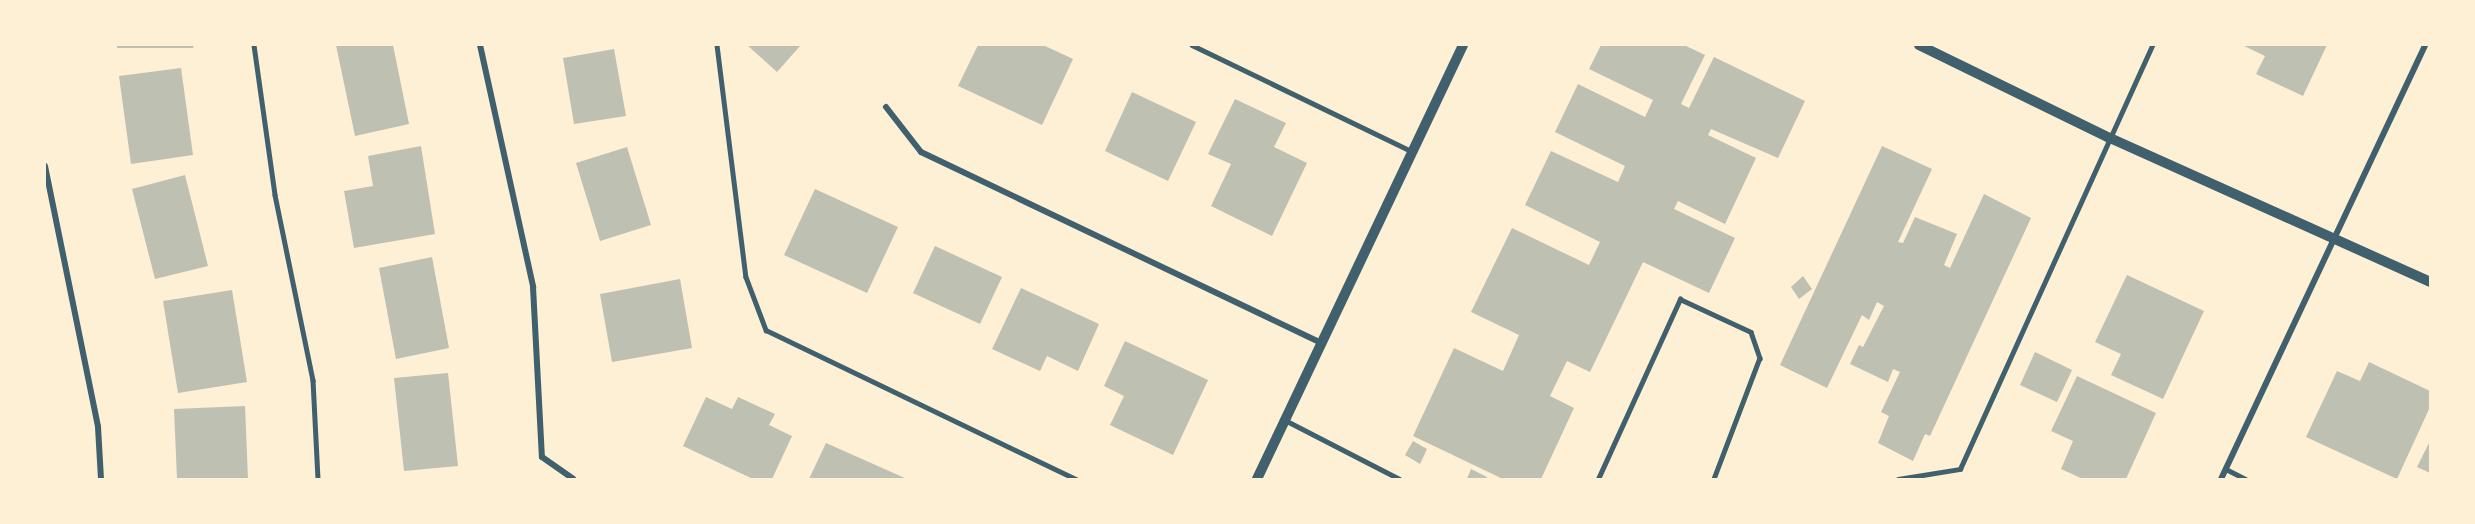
<!DOCTYPE html>
<html>
<head>
<meta charset="utf-8">
<style>
  body { margin:0 }
  #map { position:relative; width:2475px; height:524px; overflow:hidden; background:#fdf0d5; font-family:"Work Sans",sans-serif }
  div>[style] { position:absolute }
  .building>* { inset:0; background:#bec0b2 }
  .service>* { height:4.5px; margin:-2.25px; padding:0 2.25px; transform-origin:2.25px; border-radius:2.25px; background:#3f606c }
  .minor>* { height:6px; margin:-3px; padding:0 3px; transform-origin:3px; border-radius:3px; background:#3f606c }
  .tertiary>* { height:10px; margin:-5px; padding:0 5px; transform-origin:5px; border-radius:5px; background:#3f606c }
  span { translate:-50% -50%; white-space:nowrap; text-align:center; line-height:1.15; -webkit-text-stroke:6px #fdf0d5; paint-order:stroke }
  .frame { position:absolute; inset:0; border:46px solid #fdf0d5; pointer-events:none }
</style>
</head>
<body>
<div id="map">
  <div class="building">
    <i style="clip-path:polygon(117px 45px,194px 45px,193px 48px,117px 48px)"></i>
    <i style="clip-path:polygon(336px 45px,393px 45px,409px 124px,355px 136px)"></i>
    <i style="clip-path:polygon(747px 45px,801px 45px,777px 72px)"></i>
    <i style="clip-path:polygon(978px 45px,1043px 45px,1073px 59px,1042px 125px,958px 86px)"></i>
    <i style="clip-path:polygon(1601px 45px,1684px 45px,1705px 55px,1681px 104px,1689px 108px,1714px 57px,1805px 101px,1778px 158px,1711px 129px,1708px 135px,1756px 158px,1725px 224px,1678px 201px,1674px 209px,1735px 238px,1709px 293px,1643px 262px,1590px 372px,1567px 361px,1550px 396px,1574px 408px,1541px 479px,1503px 479px,1413px 436px,1454px 348px,1503px 371px,1519px 335px,1471px 312px,1512px 228px,1589px 265px,1600px 242px,1525px 205px,1551px 151px,1618px 182px,1625px 166px,1555px 132px,1578px 84px,1645px 117px,1653px 100px,1589px 69px)"></i>
    <i style="clip-path:polygon(2242px 45px,2327px 45px,2303px 96px,2256px 74px,2265px 56px)"></i>
    <i style="clip-path:polygon(614px 49px,626px 116px,574px 124px,563px 58px)"></i>
    <i style="clip-path:polygon(181px 68px,193px 155px,131px 164px,119px 76px)"></i>
    <i style="clip-path:polygon(1132px 92px,1196px 122px,1168px 181px,1105px 151px)"></i>
    <i style="clip-path:polygon(1235px 99px,1286px 123px,1274px 147px,1307px 163px,1272px 236px,1211px 206px,1231px 164px,1208px 154px)"></i>
    <i style="clip-path:polygon(421px 146px,435px 234px,354px 248px,344px 191px,373px 186px,368px 156px)"></i>
    <i style="clip-path:polygon(1882px 146px,1932px 169px,1898px 242px,1903px 243px,1915px 217px,1957px 234px,1944px 265px,1950px 268px,1984px 194px,2031px 218px,1930px 436px,1925px 434px,1913px 461px,1878px 443px,1889px 416px,1881px 412px,1900px 372px,1893px 369px,1888px 382px,1850px 364px,1859px 345px,1863px 347px,1884px 306px,1877px 302px,1869px 320px,1862px 315px,1827px 388px,1780px 365px)"></i>
    <i style="clip-path:polygon(627px 147px,651px 225px,600px 241px,576px 163px)"></i>
    <i style="clip-path:polygon(185px 175px,208px 266px,155px 279px,132px 189px)"></i>
    <i style="clip-path:polygon(815px 189px,898px 227px,867px 293px,784px 255px)"></i>
    <i style="clip-path:polygon(935px 246px,1002px 277px,980px 324px,913px 293px)"></i>
    <i style="clip-path:polygon(432px 257px,449px 348px,396px 359px,379px 268px)"></i>
    <i style="clip-path:polygon(2127px 275px,2204px 311px,2163px 399px,2111px 375px,2121px 354px,2095px 342px)"></i>
    <i style="clip-path:polygon(1803px 276px,1812px 289px,1799px 299px,1791px 287px)"></i>
    <i style="clip-path:polygon(680px 279px,692px 348px,612px 362px,600px 294px)"></i>
    <i style="clip-path:polygon(1021px 288px,1099px 324px,1078px 371px,1047px 356px,1040px 371px,992px 349px)"></i>
    <i style="clip-path:polygon(232px 290px,247px 382px,178px 393px,163px 301px)"></i>
    <i style="clip-path:polygon(1125px 341px,1208px 380px,1173px 455px,1110px 425px,1124px 396px,1104px 386px)"></i>
    <i style="clip-path:polygon(2035px 352px,2072px 370px,2057px 402px,2020px 385px)"></i>
    <i style="clip-path:polygon(2369px 362px,2430px 391px,2430px 407px,2397px 479px,2306px 437px,2337px 371px,2360px 381px)"></i>
    <i style="clip-path:polygon(448px 373px,458px 466px,404px 471px,394px 378px)"></i>
    <i style="clip-path:polygon(2077px 376px,2156px 413px,2126px 479px,2083px 479px,2061px 469px,2073px 441px,2051px 431px)"></i>
    <i style="clip-path:polygon(706px 397px,732px 409px,738px 397px,775px 414px,769px 425px,792px 436px,772px 479px,753px 479px,683px 446px)"></i>
    <i style="clip-path:polygon(245px 406px,248px 479px,177px 479px,174px 409px)"></i>
    <i style="clip-path:polygon(1413px 441px,1427px 449px,1420px 464px,1405px 455px)"></i>
    <i style="clip-path:polygon(2430px 441px,2430px 473px,2417px 467px)"></i>
    <i style="clip-path:polygon(826px 443px,907px 479px,809px 479px)"></i>
    <i style="clip-path:polygon(1471px 469px,1487px 477px,1486px 479px,1467px 479px)"></i>
  </div>
  <div class="service">
    <i style="left:254px;top:45px;width:151px;rotate:82deg"></i>
    <i style="left:275px;top:195px;width:189px;rotate:78.4deg"></i>
    <i style="left:313px;top:380px;width:99px;rotate:87.1deg"></i>
    <i style="left:717px;top:45px;width:234px;rotate:82.9deg"></i>
    <i style="left:746px;top:277px;width:57px;rotate:69.3deg"></i>
    <i style="left:766px;top:330px;width:344px;rotate:25.7deg"></i>
    <i style="left:1192px;top:45px;width:243px;rotate:25.8deg"></i>
    <i style="left:1285px;top:420px;width:129px;rotate:27.2deg"></i>
    <i style="left:2226px;top:469px;width:22px;rotate:27deg"></i>
    <i style="left:1598px;top:479px;width:198px;rotate:-65.5deg"></i>
    <i style="left:1680px;top:299px;width:78px;rotate:24.9deg"></i>
    <i style="left:1751px;top:332px;width:28px;rotate:71deg"></i>
    <i style="left:1760px;top:358px;width:129px;rotate:110.8deg"></i>
    <i style="left:1898px;top:479px;width:63px;rotate:-9.2deg"></i>
    <i style="left:1960px;top:469px;width:465px;rotate:-65.6deg"></i>
  </div>
  <div class="minor">
    <i style="left:480px;top:45px;width:248px;rotate:77.6deg"></i>
    <i style="left:533px;top:287px;width:170px;rotate:87deg"></i>
    <i style="left:542px;top:457px;width:38px;rotate:35deg"></i>
    <i style="left:886px;top:107px;width:57px;rotate:52.1deg"></i>
    <i style="left:921px;top:152px;width:443px;rotate:25.5deg"></i>
    <i style="left:45px;top:166px;width:266px;rotate:78.5deg"></i>
    <i style="left:98px;top:427px;width:52px;rotate:86.7deg"></i>
    <i style="left:2221px;top:479px;width:480px;rotate:-64.8deg"></i>
  </div>
  <div class="tertiary">
    <i style="left:1919px;top:45px;width:212px;rotate:26deg"></i>
    <i style="left:2110px;top:138px;width:351px;rotate:24.2deg"></i>
    <i style="left:1257px;top:479px;width:480px;rotate:-64.6deg"></i>
  </div>
  <div class="frame"></div>
</div>
</body>
</html>
